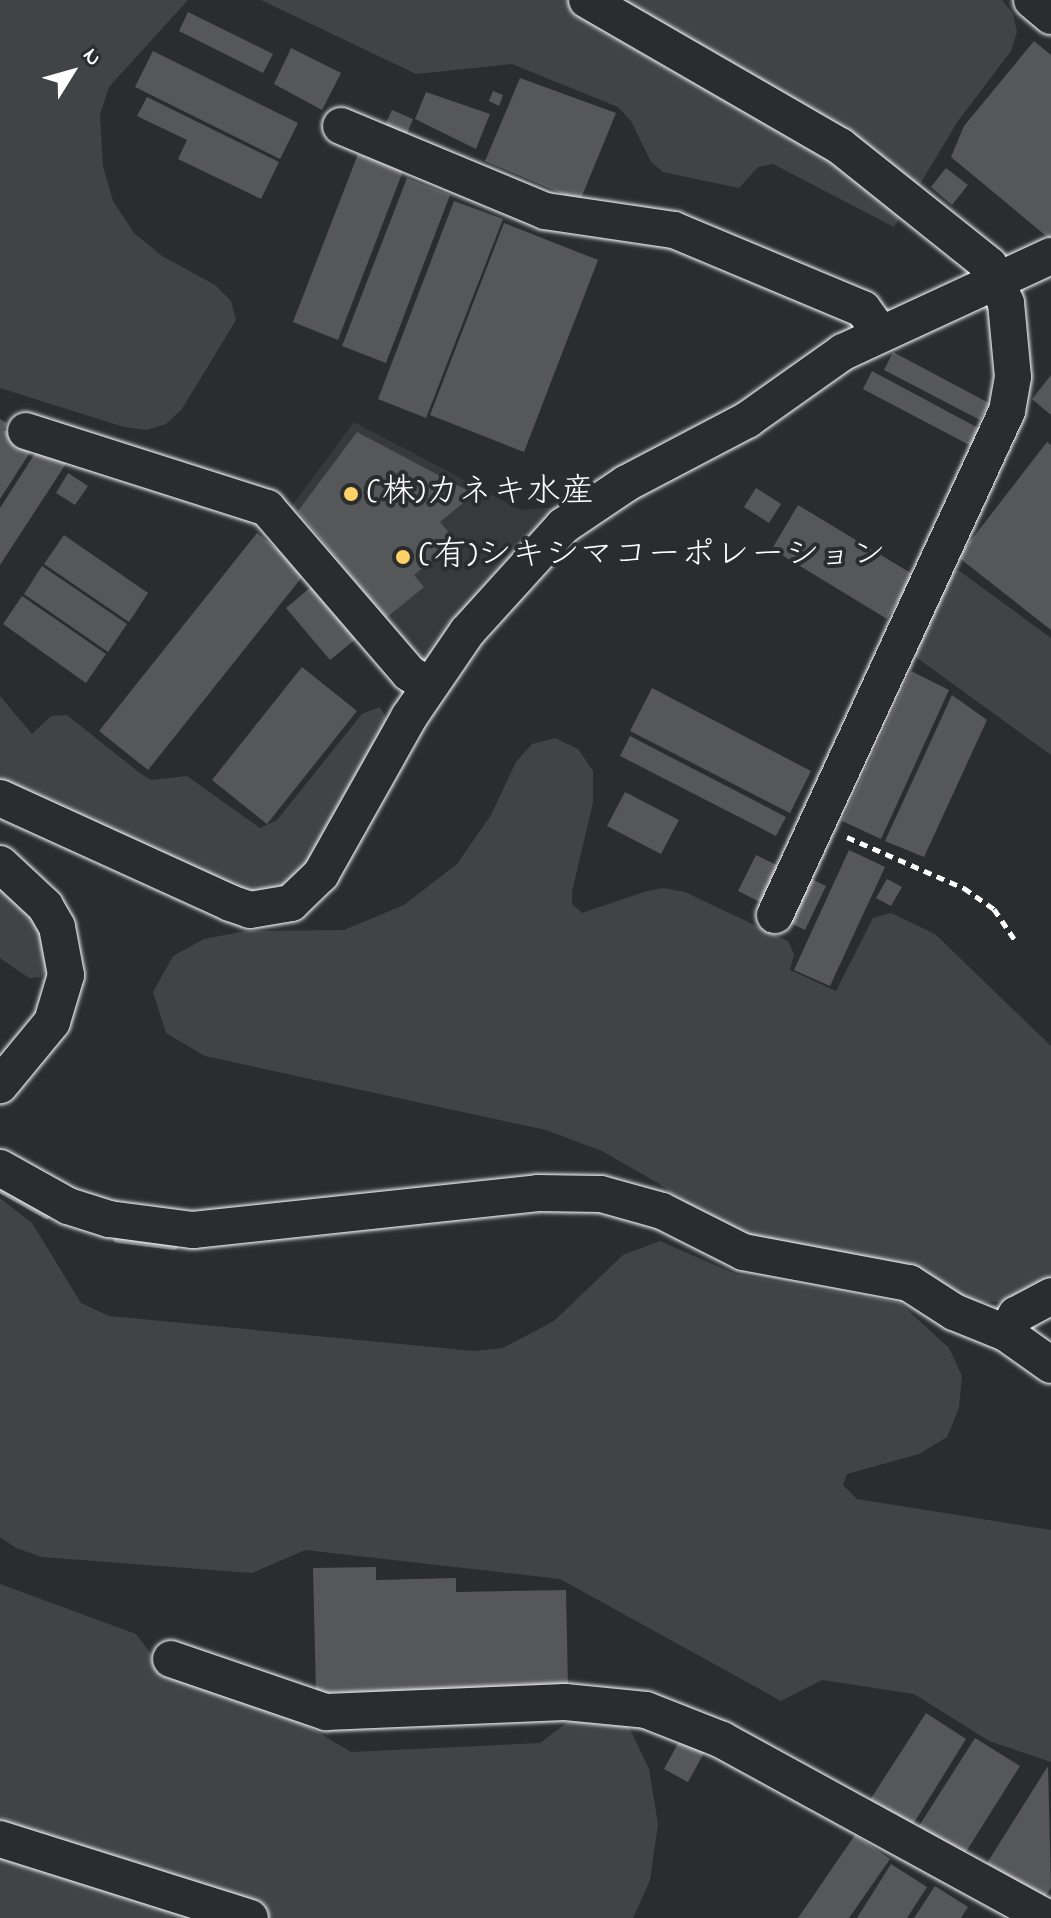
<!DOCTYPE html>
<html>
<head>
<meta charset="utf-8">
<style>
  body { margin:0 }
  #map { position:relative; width:1051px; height:1918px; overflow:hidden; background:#2a2d2e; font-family:"Indie Flower","Klee One",sans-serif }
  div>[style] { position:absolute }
  .built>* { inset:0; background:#373a3b }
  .green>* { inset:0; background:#414445 }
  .stream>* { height:9px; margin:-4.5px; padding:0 4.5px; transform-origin:4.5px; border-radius:4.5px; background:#6a6c6d }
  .building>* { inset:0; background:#555758 }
  .path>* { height:5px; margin-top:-2.5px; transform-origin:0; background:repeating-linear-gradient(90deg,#fff 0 8px,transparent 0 14px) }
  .roads { filter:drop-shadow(0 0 2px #fff) drop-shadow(0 0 2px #fff) }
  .minor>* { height:36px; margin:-18px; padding:0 18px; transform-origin:18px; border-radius:18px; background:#2a2d2e }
  .dots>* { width:22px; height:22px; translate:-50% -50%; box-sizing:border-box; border:4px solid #2a2d2e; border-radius:50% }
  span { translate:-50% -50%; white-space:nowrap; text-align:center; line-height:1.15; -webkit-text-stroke:8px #2a2d2e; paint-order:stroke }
  .poi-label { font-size:34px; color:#fff }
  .left { translate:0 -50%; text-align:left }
  .north { position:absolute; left:32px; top:32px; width:80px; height:80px; -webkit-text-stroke:6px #2a2d2e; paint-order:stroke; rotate:53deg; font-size:22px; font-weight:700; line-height:32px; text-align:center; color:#fff }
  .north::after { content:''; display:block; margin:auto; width:28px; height:36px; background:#fff; clip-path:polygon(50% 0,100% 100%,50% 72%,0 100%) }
</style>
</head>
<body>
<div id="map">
  <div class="built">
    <i style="clip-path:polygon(354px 422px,521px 510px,556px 507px,427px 669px,288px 511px)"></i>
  </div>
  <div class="green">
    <i style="clip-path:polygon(0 0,188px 0,109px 87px,100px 115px,103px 166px,113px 201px,134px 233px,162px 256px,215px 285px,231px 301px,236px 320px,182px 409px,166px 424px,147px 430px,124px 427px,0 388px)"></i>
    <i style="clip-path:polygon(261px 0,1002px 0,1013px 14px,1017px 32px,1011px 51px,958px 121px,894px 227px,773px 164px,758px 167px,739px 188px,663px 172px,651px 162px,631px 121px,618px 107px,512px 64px,416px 74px)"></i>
    <i style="clip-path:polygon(958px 570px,1051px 638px,1051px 755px,913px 655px,949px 573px)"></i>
    <i style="clip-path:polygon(0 696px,32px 734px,51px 716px,67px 715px,141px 774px,151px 780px,187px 776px,260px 828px,277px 820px,362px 714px,380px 707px,389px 723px,300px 882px,251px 898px,0 780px)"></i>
    <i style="clip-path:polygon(555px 738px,578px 749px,593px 771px,593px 802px,572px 892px,572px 904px,582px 913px,644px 892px,663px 888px,685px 892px,788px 941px,794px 954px,790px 970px,836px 991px,873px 918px,891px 913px,935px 934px,1051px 1046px,1051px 1280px,1010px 1302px,978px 1302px,721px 1230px,658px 1183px,602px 1151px,546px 1130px,205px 1056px,166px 1033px,153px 992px,173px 956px,204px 939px,246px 931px,344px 930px,404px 905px,457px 864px,491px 815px,516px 762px,532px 744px)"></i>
    <i style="clip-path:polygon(0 885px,32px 915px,42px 933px,48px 968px,41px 977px,29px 978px,0 958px)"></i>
    <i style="clip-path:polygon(0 1198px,32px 1223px,81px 1303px,109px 1316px,474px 1351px,503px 1348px,554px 1321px,623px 1255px,660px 1241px,735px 1274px,900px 1303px,949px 1348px,962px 1376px,959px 1408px,947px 1437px,919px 1454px,847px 1474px,843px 1485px,857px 1499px,1051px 1530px,1051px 1762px,989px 1741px,914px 1694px,822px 1680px,781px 1701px,560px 1579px,305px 1550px,252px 1573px,42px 1557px,16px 1548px,0 1537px)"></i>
    <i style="clip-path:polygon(0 1584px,136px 1634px,155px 1659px,289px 1715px,351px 1752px,540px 1743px,573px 1718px,625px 1718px,649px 1769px,658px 1824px,650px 1880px,633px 1918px,0 1918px)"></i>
  </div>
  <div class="stream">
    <i style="left:0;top:1188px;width:53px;rotate:29.5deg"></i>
    <i style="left:117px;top:1238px;width:57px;rotate:7deg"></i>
  </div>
  <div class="building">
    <i style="clip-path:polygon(188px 12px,273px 54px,263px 73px,179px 31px)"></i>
    <i style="clip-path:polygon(1034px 41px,1051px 55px,1051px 240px,951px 157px,964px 126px)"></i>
    <i style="clip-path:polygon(291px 48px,341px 73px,322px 110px,274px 84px)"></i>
    <i style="clip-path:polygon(153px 51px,298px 123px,280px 159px,135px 87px)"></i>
    <i style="clip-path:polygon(520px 78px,616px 113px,580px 201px,485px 161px)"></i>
    <i style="clip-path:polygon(493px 91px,503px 95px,499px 106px,489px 101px)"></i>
    <i style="clip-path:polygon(426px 92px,490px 114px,476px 149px,415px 119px)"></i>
    <i style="clip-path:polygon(147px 97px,279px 162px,261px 199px,178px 159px,187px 140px,137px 116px)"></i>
    <i style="clip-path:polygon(392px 110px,413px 119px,406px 136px,384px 127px)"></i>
    <i style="clip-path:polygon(358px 154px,403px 171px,338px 340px,293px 322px)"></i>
    <i style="clip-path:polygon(946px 168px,968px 185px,952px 205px,931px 187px)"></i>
    <i style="clip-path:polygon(407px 178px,450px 195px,386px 363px,342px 346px)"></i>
    <i style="clip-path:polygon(454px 201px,503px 219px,426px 418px,378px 399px)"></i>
    <i style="clip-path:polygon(504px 223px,598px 260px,524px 452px,430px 415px)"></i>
    <i style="clip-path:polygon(893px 352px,989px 403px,980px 420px,884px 370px)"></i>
    <i style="clip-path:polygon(872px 371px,982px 430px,973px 447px,863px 389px)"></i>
    <i style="clip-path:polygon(1051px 375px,1051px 415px,1032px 399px)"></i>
    <i style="clip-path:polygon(0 419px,7px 423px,3px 430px,36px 443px,0 499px)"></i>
    <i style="clip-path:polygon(357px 432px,474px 494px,440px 522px,456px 541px,414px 575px,424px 587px,386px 618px,298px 511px)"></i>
    <i style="clip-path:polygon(1047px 442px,1051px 445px,1051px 630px,958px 557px)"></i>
    <i style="clip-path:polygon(41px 444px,71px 456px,0 565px,0 508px)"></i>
    <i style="clip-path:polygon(68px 473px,88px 486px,75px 505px,56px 493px)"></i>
    <i style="clip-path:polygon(756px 488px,781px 504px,769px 523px,744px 507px)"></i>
    <i style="clip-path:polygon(798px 505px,914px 575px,887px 619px,772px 549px)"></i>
    <i style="clip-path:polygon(257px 533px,306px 572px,148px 770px,99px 731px)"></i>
    <i style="clip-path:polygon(64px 535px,148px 593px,129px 622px,44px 564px)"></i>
    <i style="clip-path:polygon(42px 566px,127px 624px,108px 652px,24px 594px)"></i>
    <i style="clip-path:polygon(318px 581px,362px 634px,330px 660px,286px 608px)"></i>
    <i style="clip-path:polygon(22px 596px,106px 654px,86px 683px,3px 624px)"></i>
    <i style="clip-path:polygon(302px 667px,357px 711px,267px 824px,212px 780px)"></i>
    <i style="clip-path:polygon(911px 671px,949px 690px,881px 839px,842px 821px)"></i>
    <i style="clip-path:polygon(652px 688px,811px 771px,790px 813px,630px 731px)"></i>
    <i style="clip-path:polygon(952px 695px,987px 720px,924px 857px,885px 841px)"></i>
    <i style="clip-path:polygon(630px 736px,786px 817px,776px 836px,620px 756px)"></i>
    <i style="clip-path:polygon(625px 792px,679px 820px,661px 854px,607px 826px)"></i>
    <i style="clip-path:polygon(849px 850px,885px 867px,830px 986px,794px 970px)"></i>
    <i style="clip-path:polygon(756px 855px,781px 867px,762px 903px,738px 891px)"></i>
    <i style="clip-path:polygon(809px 878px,826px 886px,805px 930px,788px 922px)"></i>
    <i style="clip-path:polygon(887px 879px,902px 887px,891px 906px,876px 898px)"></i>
    <i style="clip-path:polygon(376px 1567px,376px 1580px,456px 1578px,456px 1592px,566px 1590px,568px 1687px,316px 1693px,313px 1568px)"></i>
    <i style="clip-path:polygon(926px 1713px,966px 1739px,912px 1826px,870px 1800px)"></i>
    <i style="clip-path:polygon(681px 1738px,705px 1751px,688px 1782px,664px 1769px)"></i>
    <i style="clip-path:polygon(975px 1738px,1020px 1766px,964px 1855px,919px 1826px)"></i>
    <i style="clip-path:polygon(1048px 1766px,1051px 1888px,1044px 1899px,987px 1863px)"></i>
    <i style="clip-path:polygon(855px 1835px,890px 1859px,849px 1918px,798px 1918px)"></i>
    <i style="clip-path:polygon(891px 1864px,927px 1887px,907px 1918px,857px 1918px)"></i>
    <i style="clip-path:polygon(935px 1886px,968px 1907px,961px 1918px,914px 1918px)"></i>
  </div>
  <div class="path">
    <i style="left:847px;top:837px;width:128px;rotate:23.6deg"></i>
    <i style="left:964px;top:888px;width:37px;rotate:35deg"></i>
    <i style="left:994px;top:909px;width:37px;rotate:56deg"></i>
  </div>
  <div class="roads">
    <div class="minor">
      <i style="left:587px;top:0;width:292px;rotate:30deg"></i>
      <i style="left:840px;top:146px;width:191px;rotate:38.6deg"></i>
      <i style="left:989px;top:265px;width:42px;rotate:65.9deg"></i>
      <i style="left:1006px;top:303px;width:74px;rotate:84.6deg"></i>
      <i style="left:1013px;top:377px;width:35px;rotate:100deg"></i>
      <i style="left:1007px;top:411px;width:555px;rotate:114.72deg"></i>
      <i style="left:1032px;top:0;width:25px;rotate:40deg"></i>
      <i style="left:341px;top:126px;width:221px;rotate:22.6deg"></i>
      <i style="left:545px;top:211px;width:130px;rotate:8.4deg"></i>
      <i style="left:674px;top:230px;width:205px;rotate:22.7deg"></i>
      <i style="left:863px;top:309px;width:29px;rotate:54deg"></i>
      <i style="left:26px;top:431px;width:253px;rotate:17.7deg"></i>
      <i style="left:267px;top:508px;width:218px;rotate:49.3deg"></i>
      <i style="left:409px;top:673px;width:24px;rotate:33deg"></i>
      <i style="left:0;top:798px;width:253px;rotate:24.5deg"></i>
      <i style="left:230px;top:903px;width:21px;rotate:19deg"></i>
      <i style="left:250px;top:910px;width:42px;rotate:-9.7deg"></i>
      <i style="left:291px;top:903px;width:42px;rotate:-44deg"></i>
      <i style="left:321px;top:874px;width:180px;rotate:-60.7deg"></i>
      <i style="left:409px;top:717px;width:103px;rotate:-55.7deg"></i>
      <i style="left:467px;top:632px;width:143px;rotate:-47.8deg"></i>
      <i style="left:563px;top:526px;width:77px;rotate:-33.9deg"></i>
      <i style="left:627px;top:483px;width:136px;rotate:-27.7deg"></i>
      <i style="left:747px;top:420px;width:118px;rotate:-35.3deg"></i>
      <i style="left:843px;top:352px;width:229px;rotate:-24.8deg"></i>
      <i style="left:0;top:864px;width:62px;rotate:43deg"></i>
      <i style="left:45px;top:906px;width:24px;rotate:60deg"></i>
      <i style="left:57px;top:927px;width:49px;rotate:79.4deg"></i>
      <i style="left:66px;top:975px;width:49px;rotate:106.6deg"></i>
      <i style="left:52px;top:1022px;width:82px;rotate:129.5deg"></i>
      <i style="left:0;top:1168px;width:78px;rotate:29.2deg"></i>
      <i style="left:68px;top:1206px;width:43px;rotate:17.6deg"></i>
      <i style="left:109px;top:1219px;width:85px;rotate:7.5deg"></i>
      <i style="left:193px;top:1230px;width:347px;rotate:-6.1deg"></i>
      <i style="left:538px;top:1193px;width:63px;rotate:0.9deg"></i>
      <i style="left:601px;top:1194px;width:63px;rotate:15.6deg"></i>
      <i style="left:662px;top:1211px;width:91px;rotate:26.8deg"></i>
      <i style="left:743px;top:1252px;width:169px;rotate:10.6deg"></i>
      <i style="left:909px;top:1283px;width:54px;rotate:32.8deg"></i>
      <i style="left:954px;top:1312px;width:56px;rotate:22deg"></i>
      <i style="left:1006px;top:1333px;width:55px;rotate:35.4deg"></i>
      <i style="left:1006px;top:1333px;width:21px;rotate:-61deg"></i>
      <i style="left:1016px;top:1315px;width:40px;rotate:-28deg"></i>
      <i style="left:171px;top:1659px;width:164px;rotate:18.9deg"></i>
      <i style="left:326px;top:1712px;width:239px;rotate:-2.4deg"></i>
      <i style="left:565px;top:1702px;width:81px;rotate:5.6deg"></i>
      <i style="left:646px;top:1710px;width:82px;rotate:21.5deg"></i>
      <i style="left:722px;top:1740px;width:371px;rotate:28.7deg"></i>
      <i style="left:0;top:1839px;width:262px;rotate:17.5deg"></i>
    </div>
  </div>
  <div class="dots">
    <i style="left:351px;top:494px;background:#ffd166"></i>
    <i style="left:403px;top:557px;background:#ffd166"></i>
  </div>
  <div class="poi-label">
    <span class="left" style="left:367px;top:494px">(株)カネキ水産</span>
    <span class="left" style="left:419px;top:557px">(有)シキシマコーポレーション</span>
  </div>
  <div class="north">N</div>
</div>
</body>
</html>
